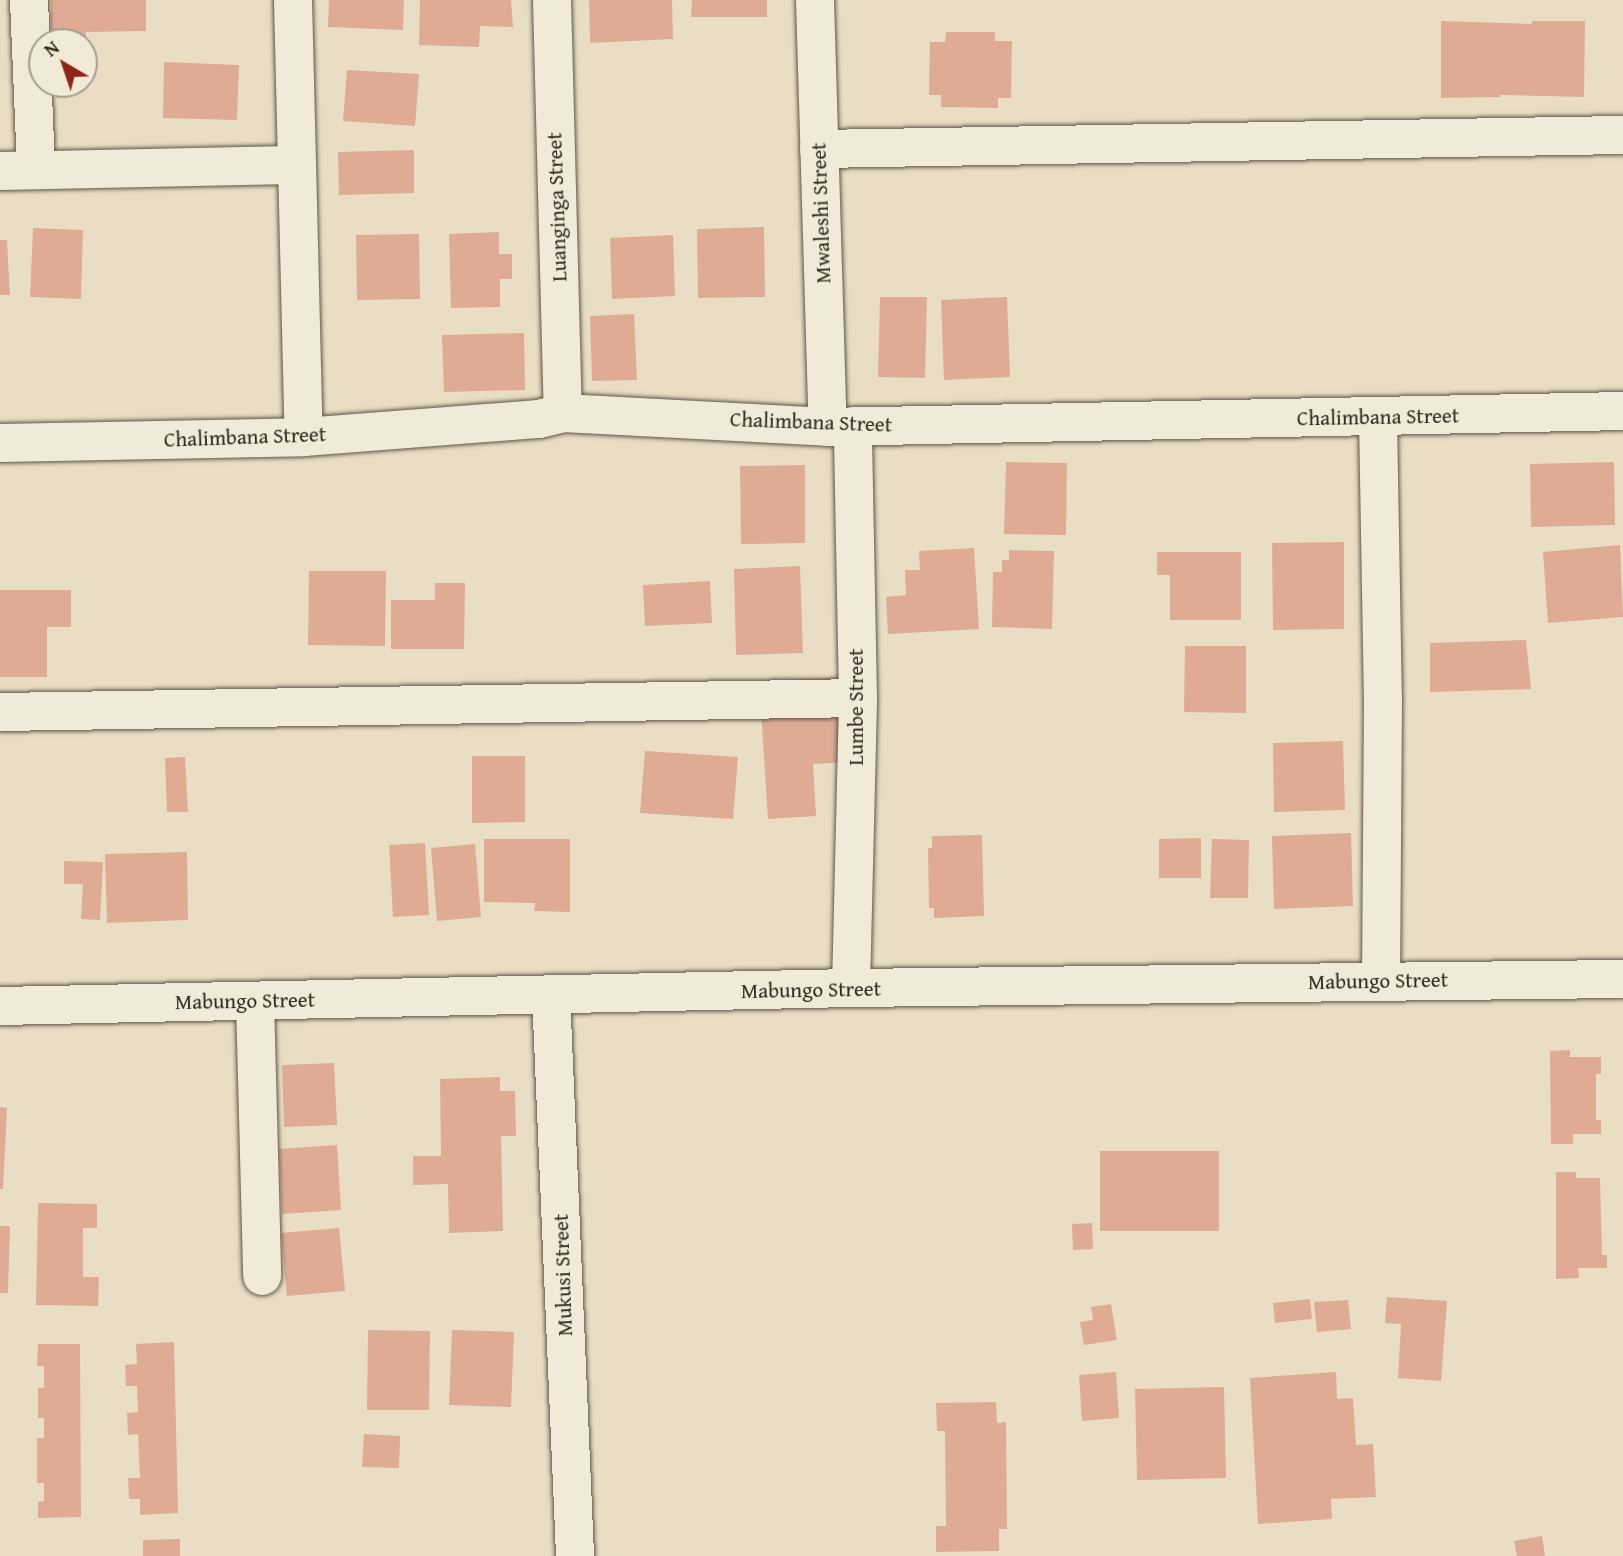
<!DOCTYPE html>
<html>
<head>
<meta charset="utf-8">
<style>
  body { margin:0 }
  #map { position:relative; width:1623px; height:1556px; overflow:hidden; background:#e9dec4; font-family:"Gentium Book Plus",serif }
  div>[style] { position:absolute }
  .building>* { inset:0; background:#dfab95 }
  .roads { filter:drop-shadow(0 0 2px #605648) drop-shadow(0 0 2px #605648) }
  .minor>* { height:38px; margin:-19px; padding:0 19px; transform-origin:19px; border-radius:19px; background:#f1ead9 }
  span { translate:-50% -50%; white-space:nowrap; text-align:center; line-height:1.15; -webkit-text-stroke:5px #f1ead9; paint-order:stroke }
  .street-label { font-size:21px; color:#33291f }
  .north { position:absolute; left:28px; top:28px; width:70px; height:70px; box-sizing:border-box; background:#f1ead9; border:2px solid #a59d8f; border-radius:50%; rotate:321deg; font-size:19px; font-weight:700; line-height:28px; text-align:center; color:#33291f }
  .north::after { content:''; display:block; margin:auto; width:24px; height:32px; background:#8f2418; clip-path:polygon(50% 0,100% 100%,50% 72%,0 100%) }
</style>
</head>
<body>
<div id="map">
  <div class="building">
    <i style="clip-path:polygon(51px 0,146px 0,146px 31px,86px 32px,86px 39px,51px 39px)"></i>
    <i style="clip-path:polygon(329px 0,404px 0,403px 30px,328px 27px)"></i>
    <i style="clip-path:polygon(420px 0,511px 0,513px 27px,480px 26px,479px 47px,419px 45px)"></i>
    <i style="clip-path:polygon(589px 0,672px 0,673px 39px,590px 43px)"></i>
    <i style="clip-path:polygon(692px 0,767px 0,767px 17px,691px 17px)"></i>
    <i style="clip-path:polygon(1441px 21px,1532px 24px,1532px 21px,1585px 21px,1584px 97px,1500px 95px,1500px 97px,1441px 98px)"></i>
    <i style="clip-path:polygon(946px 32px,995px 32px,995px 41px,1012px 41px,1011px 98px,998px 98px,998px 108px,941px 107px,941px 95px,929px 95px,930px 42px,945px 42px)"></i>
    <i style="clip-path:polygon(164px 62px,239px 65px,237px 120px,163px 118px)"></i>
    <i style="clip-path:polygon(347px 70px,419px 74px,415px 126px,343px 121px)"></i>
    <i style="clip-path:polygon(414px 150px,414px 193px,339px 195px,338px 152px)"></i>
    <i style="clip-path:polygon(764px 227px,765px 297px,698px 298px,697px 229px)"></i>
    <i style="clip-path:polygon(33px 228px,83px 230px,81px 299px,30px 297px)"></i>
    <i style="clip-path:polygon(499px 232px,499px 254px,512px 254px,512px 279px,500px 279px,500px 307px,451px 308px,449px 234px)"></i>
    <i style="clip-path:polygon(419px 234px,420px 299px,357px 300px,356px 235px)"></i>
    <i style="clip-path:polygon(673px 235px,675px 296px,612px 299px,610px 238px)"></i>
    <i style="clip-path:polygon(0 240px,7px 240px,10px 295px,0 295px)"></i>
    <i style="clip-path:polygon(880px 297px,927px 297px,925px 378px,878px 377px)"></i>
    <i style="clip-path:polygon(1007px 297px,1010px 377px,944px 380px,941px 300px)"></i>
    <i style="clip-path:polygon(634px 314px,637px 380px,592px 381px,590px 316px)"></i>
    <i style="clip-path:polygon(524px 333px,525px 390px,444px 392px,442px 335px)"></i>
    <i style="clip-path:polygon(1006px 462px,1067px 463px,1066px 535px,1004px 534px)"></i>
    <i style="clip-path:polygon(1614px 462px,1615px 525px,1531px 527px,1530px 464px)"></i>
    <i style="clip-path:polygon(805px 465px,805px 543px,741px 544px,740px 466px)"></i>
    <i style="clip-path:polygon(1344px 542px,1344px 629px,1273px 630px,1272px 543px)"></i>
    <i style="clip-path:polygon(1620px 545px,1623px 617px,1548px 623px,1543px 552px)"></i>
    <i style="clip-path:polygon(974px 548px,979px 629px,888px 634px,886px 597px,906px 595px,905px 570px,920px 570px,919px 551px)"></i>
    <i style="clip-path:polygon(1009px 550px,1054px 551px,1052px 629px,992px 627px,993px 572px,1002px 572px,1002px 560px,1009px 560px)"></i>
    <i style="clip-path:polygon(1157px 552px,1241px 552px,1241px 620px,1170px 620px,1170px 575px,1157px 575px)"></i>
    <i style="clip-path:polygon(800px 566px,803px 653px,736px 655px,734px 569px)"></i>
    <i style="clip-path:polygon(309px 571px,386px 571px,385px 646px,308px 645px)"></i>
    <i style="clip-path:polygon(710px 581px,712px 623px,645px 626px,643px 585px)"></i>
    <i style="clip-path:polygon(435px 583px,465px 583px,464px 649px,391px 649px,391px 600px,435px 600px)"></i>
    <i style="clip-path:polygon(0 590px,71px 590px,71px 627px,47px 627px,47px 677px,0 677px)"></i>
    <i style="clip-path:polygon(1526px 640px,1531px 689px,1430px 692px,1430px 643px)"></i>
    <i style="clip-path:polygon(1185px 646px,1246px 646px,1246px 713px,1184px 712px)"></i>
    <i style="clip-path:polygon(845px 677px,848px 762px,813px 764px,816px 816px,768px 819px,759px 681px)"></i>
    <i style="clip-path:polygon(1343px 741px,1345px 810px,1274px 812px,1273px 743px)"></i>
    <i style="clip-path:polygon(645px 751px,738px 757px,733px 819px,640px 813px)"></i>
    <i style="clip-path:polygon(472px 756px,525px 756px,525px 822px,472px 823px)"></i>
    <i style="clip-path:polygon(185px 757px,188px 812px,167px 812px,165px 758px)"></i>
    <i style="clip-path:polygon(1351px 833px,1353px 906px,1274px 909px,1272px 836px)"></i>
    <i style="clip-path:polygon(982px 835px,984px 916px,934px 918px,934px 908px,929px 908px,928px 848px,932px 848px,932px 836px)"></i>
    <i style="clip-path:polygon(1201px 838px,1201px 878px,1159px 878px,1159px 839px)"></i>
    <i style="clip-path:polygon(484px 839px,570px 839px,570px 912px,534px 911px,535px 903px,484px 902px)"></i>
    <i style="clip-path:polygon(1212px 839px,1249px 840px,1248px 898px,1210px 898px)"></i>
    <i style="clip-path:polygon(425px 843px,429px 915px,393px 917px,389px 845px)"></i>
    <i style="clip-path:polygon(475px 844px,481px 917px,437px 921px,431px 848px)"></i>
    <i style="clip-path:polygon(187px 852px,188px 920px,107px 923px,105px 854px)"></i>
    <i style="clip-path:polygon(64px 861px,103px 862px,100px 920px,81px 919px,83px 884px,64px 884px)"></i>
    <i style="clip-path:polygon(1570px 1050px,1570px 1057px,1601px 1057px,1601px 1074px,1596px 1074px,1596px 1120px,1601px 1120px,1601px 1134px,1573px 1134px,1573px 1144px,1551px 1144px,1550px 1051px)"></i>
    <i style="clip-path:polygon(334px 1063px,337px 1125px,284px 1127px,282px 1065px)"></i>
    <i style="clip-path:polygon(500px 1077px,500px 1091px,515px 1091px,516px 1136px,501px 1136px,503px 1231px,449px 1233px,448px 1184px,413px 1185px,413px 1156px,441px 1156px,440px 1079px)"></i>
    <i style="clip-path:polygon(0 1107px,7px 1108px,3px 1189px,0 1189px)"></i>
    <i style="clip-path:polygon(337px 1145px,341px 1210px,282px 1214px,279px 1149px)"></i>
    <i style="clip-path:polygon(1100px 1151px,1219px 1151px,1219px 1231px,1100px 1231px)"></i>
    <i style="clip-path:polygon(1556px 1172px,1576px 1172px,1576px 1178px,1600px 1178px,1602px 1255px,1607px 1255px,1607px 1268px,1578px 1268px,1579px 1278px,1556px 1279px)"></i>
    <i style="clip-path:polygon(38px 1203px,97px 1204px,97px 1228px,83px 1228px,83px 1277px,99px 1277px,98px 1306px,36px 1305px)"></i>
    <i style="clip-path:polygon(1092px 1223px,1093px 1249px,1073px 1250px,1072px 1224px)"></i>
    <i style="clip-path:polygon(0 1226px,10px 1226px,8px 1293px,0 1293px)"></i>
    <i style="clip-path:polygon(339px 1228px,345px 1291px,287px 1296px,281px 1233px)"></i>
    <i style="clip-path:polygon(1387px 1297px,1447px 1301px,1441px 1381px,1398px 1378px,1401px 1324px,1385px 1323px)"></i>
    <i style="clip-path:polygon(1310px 1299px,1312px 1319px,1275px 1323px,1273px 1303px)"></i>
    <i style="clip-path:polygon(1348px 1300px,1351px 1329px,1317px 1332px,1314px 1302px)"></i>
    <i style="clip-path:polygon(1111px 1304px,1117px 1340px,1084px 1345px,1080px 1322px,1093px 1320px,1091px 1307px)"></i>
    <i style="clip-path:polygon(368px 1330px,430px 1331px,429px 1410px,367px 1410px)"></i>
    <i style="clip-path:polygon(452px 1330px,514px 1332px,511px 1407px,449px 1405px)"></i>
    <i style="clip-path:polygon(174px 1342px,178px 1513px,140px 1515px,140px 1499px,129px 1499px,128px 1478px,140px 1478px,138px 1434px,128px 1435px,127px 1413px,138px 1412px,137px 1386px,126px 1386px,125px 1365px,137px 1364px,136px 1344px)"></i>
    <i style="clip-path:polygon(38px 1344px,80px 1344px,81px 1517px,38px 1518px,38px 1502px,44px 1501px,44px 1483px,37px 1483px,37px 1438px,44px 1438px,44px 1418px,38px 1418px,38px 1388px,44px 1388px,44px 1366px,37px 1366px)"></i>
    <i style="clip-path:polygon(1116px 1372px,1119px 1418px,1082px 1421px,1079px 1375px)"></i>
    <i style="clip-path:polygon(1336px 1372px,1337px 1399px,1353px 1398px,1356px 1445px,1373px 1444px,1376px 1497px,1331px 1499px,1332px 1519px,1258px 1524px,1250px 1378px)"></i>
    <i style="clip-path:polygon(1224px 1387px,1226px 1478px,1137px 1480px,1135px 1389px)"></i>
    <i style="clip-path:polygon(996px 1402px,997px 1423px,1006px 1422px,1007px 1529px,999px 1529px,999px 1551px,936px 1552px,936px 1526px,946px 1526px,945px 1431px,937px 1431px,936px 1403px)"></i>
    <i style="clip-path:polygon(364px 1434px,400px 1436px,399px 1468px,362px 1467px)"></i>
    <i style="clip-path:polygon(1542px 1536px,1545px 1556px,1517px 1556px,1514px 1541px)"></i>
    <i style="clip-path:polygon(180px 1539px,180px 1556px,143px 1556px,143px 1540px)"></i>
  </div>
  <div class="roads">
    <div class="minor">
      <i style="left:29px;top:0;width:170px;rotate:87.6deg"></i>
      <i style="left:293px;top:0;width:437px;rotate:88.6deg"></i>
      <i style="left:552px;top:0;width:413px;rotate:88.5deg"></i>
      <i style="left:815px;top:0;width:427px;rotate:88.3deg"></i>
      <i style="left:819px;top:149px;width:804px;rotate:-1deg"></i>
      <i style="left:0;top:171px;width:297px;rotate:-1.2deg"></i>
      <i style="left:1378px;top:418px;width:281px;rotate:89deg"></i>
      <i style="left:1383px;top:699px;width:282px;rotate:90.4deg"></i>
      <i style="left:0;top:443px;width:304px;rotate:-1.1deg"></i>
      <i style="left:304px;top:437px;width:236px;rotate:-4.4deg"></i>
      <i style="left:539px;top:419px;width:25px;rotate:-14deg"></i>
      <i style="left:563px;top:413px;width:265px;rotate:3deg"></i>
      <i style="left:828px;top:427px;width:795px;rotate:-1.15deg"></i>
      <i style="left:0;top:712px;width:858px;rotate:-0.93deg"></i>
      <i style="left:851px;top:988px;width:290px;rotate:-88.6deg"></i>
      <i style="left:858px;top:698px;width:272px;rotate:-91.1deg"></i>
      <i style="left:551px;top:994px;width:563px;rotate:87.55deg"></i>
      <i style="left:255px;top:1001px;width:275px;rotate:88.5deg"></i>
      <i style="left:0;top:1006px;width:851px;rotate:-1.21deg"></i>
      <i style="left:851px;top:988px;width:772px;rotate:-0.67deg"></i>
    </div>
  </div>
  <div class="street-label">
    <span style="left:557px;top:207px;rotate:-92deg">Luanginga Street</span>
    <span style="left:821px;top:213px;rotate:-92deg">Mwaleshi Street</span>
    <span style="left:1378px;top:417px;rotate:-1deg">Chalimbana Street</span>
    <span style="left:811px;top:422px;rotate:2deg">Chalimbana Street</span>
    <span style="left:245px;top:437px;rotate:-2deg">Chalimbana Street</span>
    <span style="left:856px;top:707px;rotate:-90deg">Lumbe Street</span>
    <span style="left:1378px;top:981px;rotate:-1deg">Mabungo Street</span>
    <span style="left:811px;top:990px;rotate:-1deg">Mabungo Street</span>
    <span style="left:245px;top:1001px;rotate:-1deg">Mabungo Street</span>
    <span style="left:563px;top:1275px;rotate:-92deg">Mukusi Street</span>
  </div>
  <div class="north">N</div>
</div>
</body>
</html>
